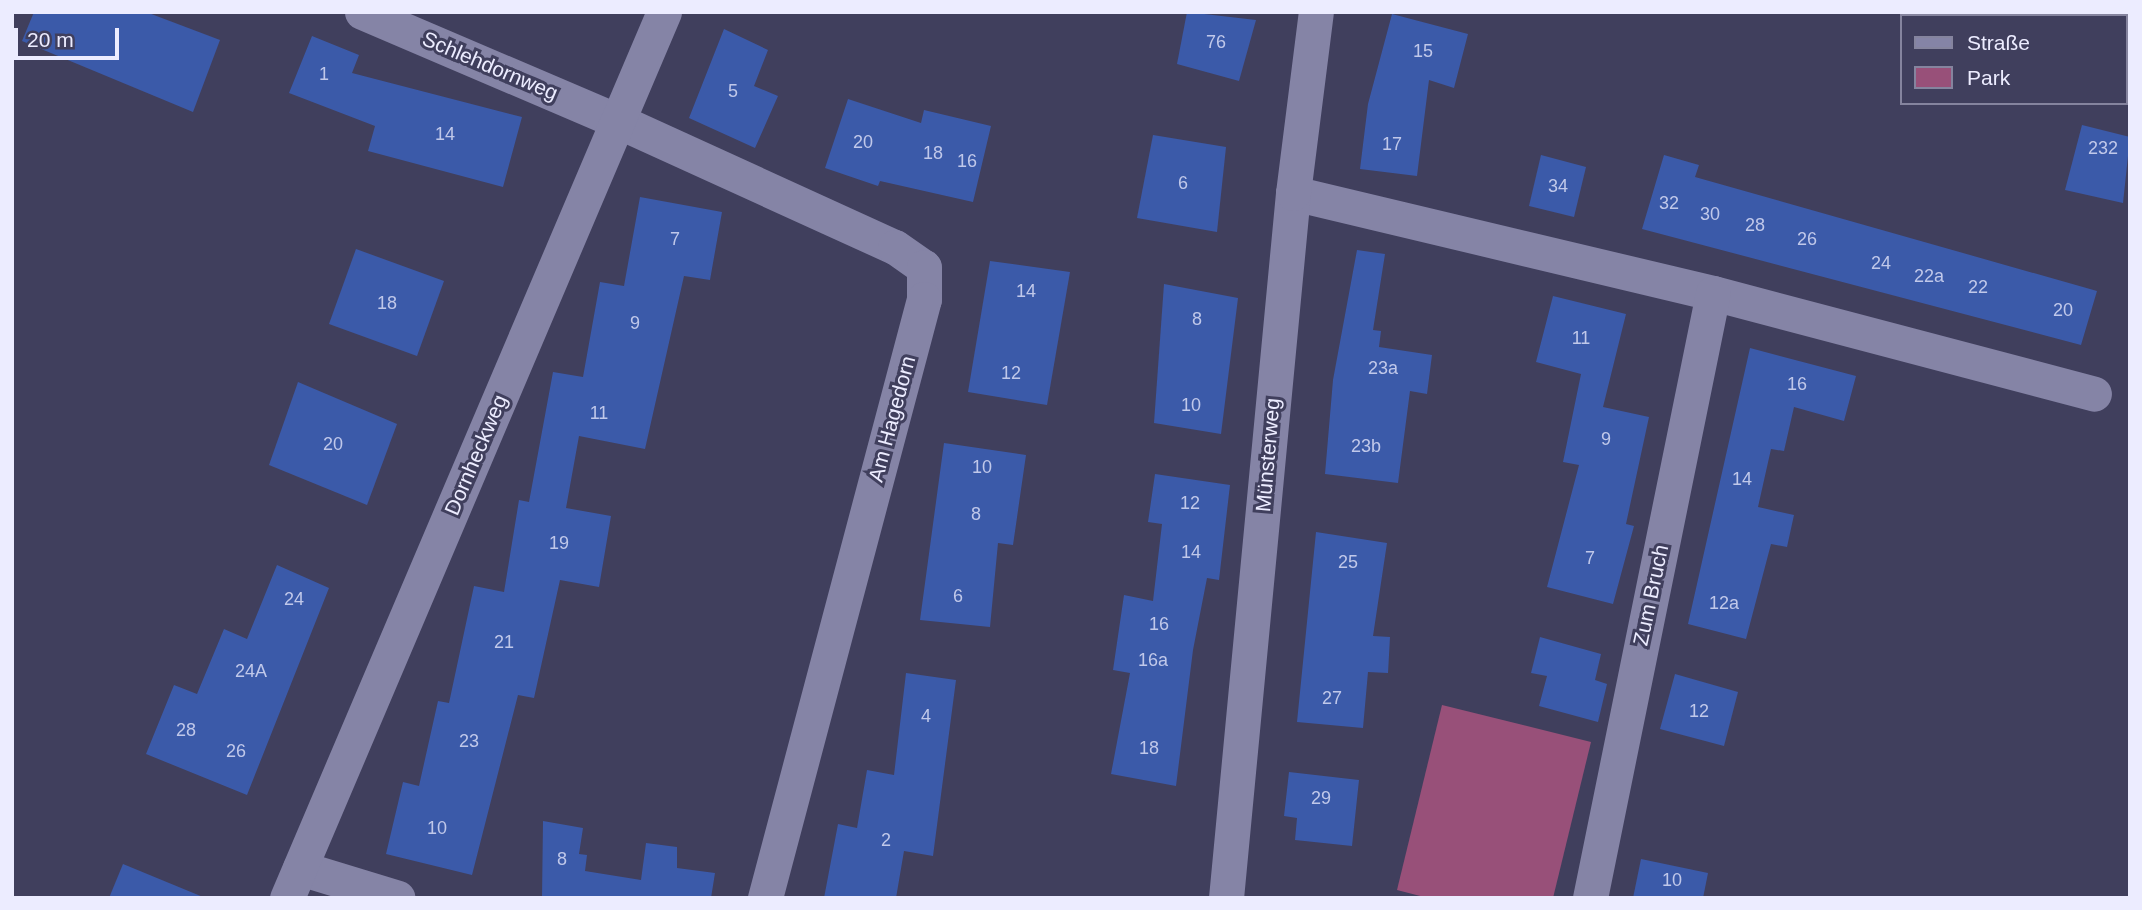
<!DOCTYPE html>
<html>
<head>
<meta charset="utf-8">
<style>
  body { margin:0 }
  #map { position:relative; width:2142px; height:910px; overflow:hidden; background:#403f5d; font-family:Helvetica,sans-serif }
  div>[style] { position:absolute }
  .green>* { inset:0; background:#985079 }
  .building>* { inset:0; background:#3b5aa9 }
  .street>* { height:35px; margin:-17.5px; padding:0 17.5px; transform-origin:17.5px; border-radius:17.5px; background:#8584a6 }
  span { translate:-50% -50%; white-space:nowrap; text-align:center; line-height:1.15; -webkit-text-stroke:6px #403f5d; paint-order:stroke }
  .number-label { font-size:18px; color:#c0c8ea }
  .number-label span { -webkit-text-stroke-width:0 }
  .street-label { font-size:21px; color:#ececff }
  .frame { position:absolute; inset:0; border:14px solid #ececff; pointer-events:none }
  .legend { position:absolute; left:1900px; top:14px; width:228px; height:91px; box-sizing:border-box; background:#403f5d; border:2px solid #85849e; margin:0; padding:9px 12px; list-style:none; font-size:21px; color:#ececff }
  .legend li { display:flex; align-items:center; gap:14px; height:35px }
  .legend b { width:35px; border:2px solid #85849e }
  .scale { position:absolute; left:14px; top:28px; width:105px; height:32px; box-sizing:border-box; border:4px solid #ececff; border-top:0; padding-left:9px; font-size:21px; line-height:24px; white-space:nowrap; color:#ececff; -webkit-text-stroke:5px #403f5d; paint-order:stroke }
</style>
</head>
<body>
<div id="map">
  <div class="green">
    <i style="clip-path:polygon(1442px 705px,1591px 742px,1553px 898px,1428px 898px,1397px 890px)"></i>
  </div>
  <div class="building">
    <i style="clip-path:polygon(34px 12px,146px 12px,220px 40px,193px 112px,22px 41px)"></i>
    <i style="clip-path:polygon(1187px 12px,1256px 20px,1239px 81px,1177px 64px)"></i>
    <i style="clip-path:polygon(1392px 14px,1468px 34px,1454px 88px,1429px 80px,1417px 176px,1360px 169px,1368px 104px)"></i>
    <i style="clip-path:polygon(724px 29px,768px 50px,754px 86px,778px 96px,755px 148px,689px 118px)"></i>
    <i style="clip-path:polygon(312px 36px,359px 55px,352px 73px,522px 117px,503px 187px,368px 151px,375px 126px,289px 93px)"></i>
    <i style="clip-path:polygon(848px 99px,921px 123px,924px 110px,991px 126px,973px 202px,880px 181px,878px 186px,825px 168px)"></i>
    <i style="clip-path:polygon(2082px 125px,2130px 137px,2123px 203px,2065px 190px)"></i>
    <i style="clip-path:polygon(1153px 135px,1226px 147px,1217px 232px,1137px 218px)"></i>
    <i style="clip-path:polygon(1541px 155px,1586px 167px,1574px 217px,1529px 206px)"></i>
    <i style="clip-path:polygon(1664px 155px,1699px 165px,1695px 177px,2097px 291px,2081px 345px,1642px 229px)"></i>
    <i style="clip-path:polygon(640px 197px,722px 212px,710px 280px,684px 276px,645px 449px,579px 436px,566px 508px,611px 516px,599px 587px,560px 580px,534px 698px,518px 695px,472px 875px,386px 854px,403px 782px,419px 786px,438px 701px,449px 703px,474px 586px,504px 592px,519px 500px,529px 502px,553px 372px,583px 377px,600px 282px,624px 286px)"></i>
    <i style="clip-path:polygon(356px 249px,444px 281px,417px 356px,329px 324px)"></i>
    <i style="clip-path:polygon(1357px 250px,1385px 254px,1373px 330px,1381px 331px,1379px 347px,1432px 355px,1427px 394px,1410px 391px,1398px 483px,1325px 474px,1333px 380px)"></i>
    <i style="clip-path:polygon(990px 261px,1070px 272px,1047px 405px,968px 392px)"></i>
    <i style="clip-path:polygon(1164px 284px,1238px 298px,1221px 434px,1154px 423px)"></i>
    <i style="clip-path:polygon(1553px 296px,1626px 314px,1603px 407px,1649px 417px,1626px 524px,1634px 526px,1613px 604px,1547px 587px,1579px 465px,1563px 462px,1581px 374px,1536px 362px)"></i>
    <i style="clip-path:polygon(1750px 348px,1856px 376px,1844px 421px,1794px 407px,1784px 451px,1771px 449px,1758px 507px,1794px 515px,1787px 547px,1771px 544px,1746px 639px,1688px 624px)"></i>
    <i style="clip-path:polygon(298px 382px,397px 424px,367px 505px,269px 465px)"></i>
    <i style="clip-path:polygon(944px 443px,1026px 455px,1013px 545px,998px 543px,990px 627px,920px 620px)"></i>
    <i style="clip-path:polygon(1155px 474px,1230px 485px,1219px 580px,1207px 578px,1193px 650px,1176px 786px,1111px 774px,1130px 673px,1113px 670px,1124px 595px,1153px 601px,1162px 524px,1148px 522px)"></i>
    <i style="clip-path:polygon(1316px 532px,1387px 543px,1373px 636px,1390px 637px,1388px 673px,1368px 672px,1363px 728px,1297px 722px)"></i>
    <i style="clip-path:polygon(277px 565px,329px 588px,247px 795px,146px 754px,174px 685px,197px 694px,224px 629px,247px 639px)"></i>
    <i style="clip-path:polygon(1540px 637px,1601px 654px,1595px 680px,1607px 684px,1598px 722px,1539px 706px,1547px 676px,1531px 673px)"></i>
    <i style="clip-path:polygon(906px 673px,956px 680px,933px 856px,904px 851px,896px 898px,824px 898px,838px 824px,857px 828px,867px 770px,894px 775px)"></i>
    <i style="clip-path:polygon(1675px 674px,1738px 692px,1724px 746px,1660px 729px)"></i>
    <i style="clip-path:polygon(1289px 772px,1359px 780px,1352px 846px,1295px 840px,1297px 818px,1284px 816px)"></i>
    <i style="clip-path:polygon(543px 821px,583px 828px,579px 854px,587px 855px,585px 871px,641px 880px,646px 843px,677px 847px,677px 868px,715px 873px,711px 898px,542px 898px)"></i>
    <i style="clip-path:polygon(1641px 859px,1708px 873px,1703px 898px,1633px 898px)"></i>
    <i style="clip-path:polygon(123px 864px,203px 897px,203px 898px,109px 898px)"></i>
  </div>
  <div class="street">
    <i style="left:362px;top:12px;width:278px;rotate:23.1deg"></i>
    <i style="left:618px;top:121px;width:304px;rotate:24.5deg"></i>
    <i style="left:895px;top:247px;width:35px;rotate:35deg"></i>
    <i style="left:924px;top:267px;width:32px;rotate:90deg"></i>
    <i style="left:924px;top:299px;width:620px;rotate:104.87deg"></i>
    <i style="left:2124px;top:12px;width:9px;rotate:49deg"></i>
    <i style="left:1293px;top:193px;width:432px;rotate:13.4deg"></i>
    <i style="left:1713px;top:293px;width:394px;rotate:14.8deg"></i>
    <i style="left:300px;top:868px;width:102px;rotate:17deg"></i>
    <i style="left:287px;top:898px;width:963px;rotate:-66.95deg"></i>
    <i style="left:1226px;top:898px;width:708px;rotate:-84.57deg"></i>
    <i style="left:1293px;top:193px;width:182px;rotate:-82.8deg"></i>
    <i style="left:1590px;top:898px;width:617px;rotate:-78.51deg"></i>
  </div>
  <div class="number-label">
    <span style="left:1216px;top:42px">76</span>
    <span style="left:1423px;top:51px">15</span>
    <span style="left:324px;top:74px">1</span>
    <span style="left:733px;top:91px">5</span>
    <span style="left:445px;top:134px">14</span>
    <span style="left:863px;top:142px">20</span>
    <span style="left:1392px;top:144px">17</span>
    <span style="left:2103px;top:148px">232</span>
    <span style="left:933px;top:153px">18</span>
    <span style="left:967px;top:161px">16</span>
    <span style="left:1183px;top:183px">6</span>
    <span style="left:1558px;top:186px">34</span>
    <span style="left:1669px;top:203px">32</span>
    <span style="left:1710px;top:214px">30</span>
    <span style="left:1755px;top:225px">28</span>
    <span style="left:675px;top:239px">7</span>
    <span style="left:1807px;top:239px">26</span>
    <span style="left:1881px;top:263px">24</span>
    <span style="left:1929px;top:276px">22a</span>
    <span style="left:1978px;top:287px">22</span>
    <span style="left:1026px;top:291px">14</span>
    <span style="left:387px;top:303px">18</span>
    <span style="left:2063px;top:310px">20</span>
    <span style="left:1197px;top:319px">8</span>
    <span style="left:635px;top:323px">9</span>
    <span style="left:1581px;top:338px">11</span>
    <span style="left:1383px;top:368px">23a</span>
    <span style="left:1011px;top:373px">12</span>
    <span style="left:1797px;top:384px">16</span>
    <span style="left:1191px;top:405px">10</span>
    <span style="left:599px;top:413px">11</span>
    <span style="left:1606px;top:439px">9</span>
    <span style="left:333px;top:444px">20</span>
    <span style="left:1366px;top:446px">23b</span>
    <span style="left:982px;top:467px">10</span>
    <span style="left:1742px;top:479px">14</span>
    <span style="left:1190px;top:503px">12</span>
    <span style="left:976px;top:514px">8</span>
    <span style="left:559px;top:543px">19</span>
    <span style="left:1191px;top:552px">14</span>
    <span style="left:1590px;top:558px">7</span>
    <span style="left:1348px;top:562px">25</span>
    <span style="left:958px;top:596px">6</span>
    <span style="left:294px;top:599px">24</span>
    <span style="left:1724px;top:603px">12a</span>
    <span style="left:1159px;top:624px">16</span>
    <span style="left:504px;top:642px">21</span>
    <span style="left:1153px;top:660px">16a</span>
    <span style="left:251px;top:671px">24A</span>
    <span style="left:1332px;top:698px">27</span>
    <span style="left:1699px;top:711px">12</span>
    <span style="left:926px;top:716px">4</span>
    <span style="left:186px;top:730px">28</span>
    <span style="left:469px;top:741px">23</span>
    <span style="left:1149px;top:748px">18</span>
    <span style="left:236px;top:751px">26</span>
    <span style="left:1321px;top:798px">29</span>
    <span style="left:437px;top:828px">10</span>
    <span style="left:886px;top:840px">2</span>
    <span style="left:562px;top:859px">8</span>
    <span style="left:1672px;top:880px">10</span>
  </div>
  <div class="street-label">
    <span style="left:490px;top:66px;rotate:23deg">Schlehdornweg</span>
    <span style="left:892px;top:419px;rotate:-75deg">Am Hagedorn</span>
    <span style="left:476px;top:455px;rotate:-67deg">Dornheckweg</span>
    <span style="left:1268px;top:455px;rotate:-85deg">Münsterweg</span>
    <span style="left:1651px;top:595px;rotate:-78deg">Zum Bruch</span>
  </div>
  <div class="frame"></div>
  <ul class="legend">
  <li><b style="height:9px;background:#8584a6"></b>Straße</li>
  <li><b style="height:19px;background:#985079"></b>Park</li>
  </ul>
  <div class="scale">20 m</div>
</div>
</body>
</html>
